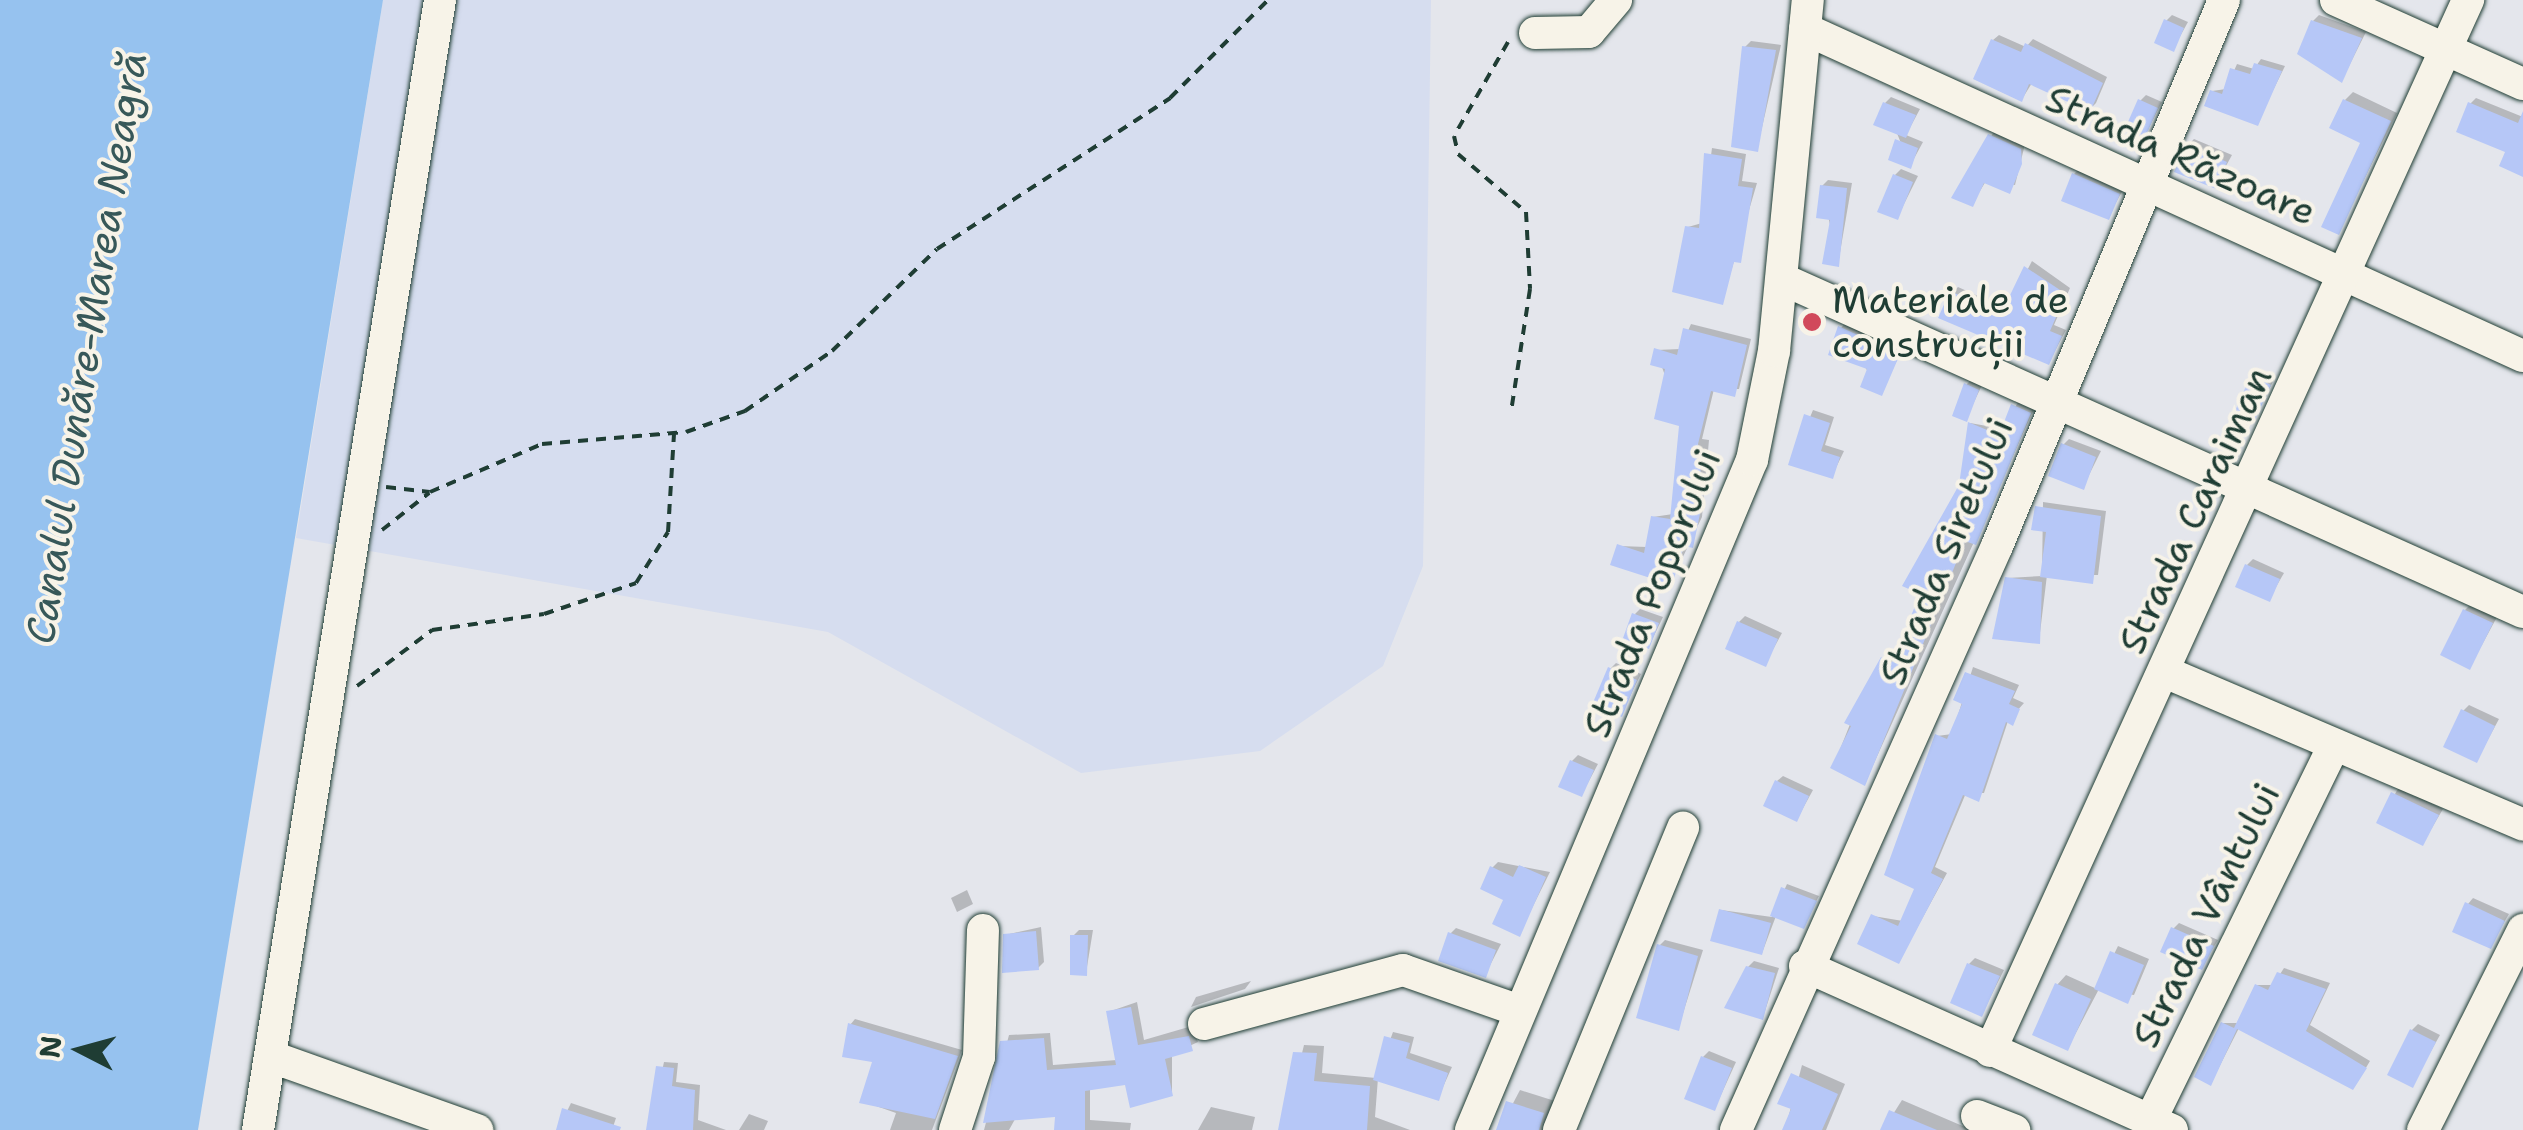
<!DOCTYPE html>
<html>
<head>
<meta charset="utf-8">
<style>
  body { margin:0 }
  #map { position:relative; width:2523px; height:1130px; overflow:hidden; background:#e4e6ec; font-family:"Shantell Sans",sans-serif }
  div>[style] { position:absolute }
  .built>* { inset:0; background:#d6ddef }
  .water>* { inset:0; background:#96c2ef }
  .shadow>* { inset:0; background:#0003 }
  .building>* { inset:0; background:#b6c7f7 }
  .path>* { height:4px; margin-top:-2px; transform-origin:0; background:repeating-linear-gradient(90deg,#1f3d34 0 10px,transparent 0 18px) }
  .roads { filter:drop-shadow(0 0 2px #1f3d34) drop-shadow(0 0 2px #1f3d34) }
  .minor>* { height:32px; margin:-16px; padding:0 16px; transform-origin:16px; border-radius:16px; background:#f7f3e8 }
  .dots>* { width:28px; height:28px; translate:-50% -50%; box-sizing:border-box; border:5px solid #f7f3e8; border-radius:50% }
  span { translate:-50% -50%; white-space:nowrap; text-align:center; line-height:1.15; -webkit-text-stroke:8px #f7f3e8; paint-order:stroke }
  .street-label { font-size:38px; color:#1f3d34 }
  .poi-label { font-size:38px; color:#1f3d34 }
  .left { translate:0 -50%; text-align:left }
  .water-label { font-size:40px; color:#375859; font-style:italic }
  .north { position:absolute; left:30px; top:1000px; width:100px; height:100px; -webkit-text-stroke:8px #f7f3e8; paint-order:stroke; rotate:276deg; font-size:28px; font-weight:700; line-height:40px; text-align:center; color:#1f3d34 }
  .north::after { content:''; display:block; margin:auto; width:35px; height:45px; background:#1f3d34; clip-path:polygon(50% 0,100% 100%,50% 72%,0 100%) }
</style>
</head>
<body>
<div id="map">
  <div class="built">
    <i style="clip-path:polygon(383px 0,1431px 0,1423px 566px,1383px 666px,1260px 751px,1081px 773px,828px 632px,296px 538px)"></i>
  </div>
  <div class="water">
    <i style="clip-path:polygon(0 0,383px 0,198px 1130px,0 1130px)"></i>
  </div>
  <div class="shadow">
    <i style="clip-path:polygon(2172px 15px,2188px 22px,2173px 49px,2166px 21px)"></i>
    <i style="clip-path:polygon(2319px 15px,2366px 32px,2342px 80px,2313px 21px)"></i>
    <i style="clip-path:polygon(1999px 35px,2026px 47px,2033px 39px,2107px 77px,2096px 103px,2090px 109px,2032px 83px,2022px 99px,1993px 40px)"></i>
    <i style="clip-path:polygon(1751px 41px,1781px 45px,1757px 149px,1745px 47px)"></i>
    <i style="clip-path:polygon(2261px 59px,2285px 66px,2257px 123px,2212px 91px,2226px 89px,2237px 64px,2254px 69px)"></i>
    <i style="clip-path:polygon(2353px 92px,2397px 113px,2338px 232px,2363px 141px,2345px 100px)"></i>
    <i style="clip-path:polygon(2146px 95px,2162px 102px,2144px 137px,2140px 101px)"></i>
    <i style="clip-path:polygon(1891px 97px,1920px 109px,1906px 135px,1923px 142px,1910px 166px,1885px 103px)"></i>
    <i style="clip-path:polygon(2476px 98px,2523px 117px,2523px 173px,2470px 104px)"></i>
    <i style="clip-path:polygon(1995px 130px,2025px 144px,2015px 185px,1986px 181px,1972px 204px,1954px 196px)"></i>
    <i style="clip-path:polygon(2194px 139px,2232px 155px,2215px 186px,2188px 145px)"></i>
    <i style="clip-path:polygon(1712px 148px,1746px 154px,1742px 181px,1757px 183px,1722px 302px,1688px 227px,1702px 223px)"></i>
    <i style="clip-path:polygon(2080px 168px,2124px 188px,2108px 217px,2074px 174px)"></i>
    <i style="clip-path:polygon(1901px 169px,1918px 176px,1897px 218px,1895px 175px)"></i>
    <i style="clip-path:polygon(1828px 180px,1852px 183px,1838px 264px,1822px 186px)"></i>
    <i style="clip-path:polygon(2032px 261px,2070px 288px,2054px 325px,2066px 330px,2049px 362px,1952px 293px,1958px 287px,2007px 309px)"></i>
    <i style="clip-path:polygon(1846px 322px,1903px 348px,1881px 393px,1841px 328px)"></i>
    <i style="clip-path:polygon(1691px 324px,1751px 339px,1739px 389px,1714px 389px,1702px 439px,1709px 440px,1702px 517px,1671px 582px,1619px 546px,1647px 547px,1653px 517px,1673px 514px,1682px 424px,1656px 350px,1680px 349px)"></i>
    <i style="clip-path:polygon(2259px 371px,2275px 378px,2254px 417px,2253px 377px)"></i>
    <i style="clip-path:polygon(1972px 379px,1983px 383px,1966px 419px,1967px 384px)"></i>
    <i style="clip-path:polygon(2019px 400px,2035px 407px,1865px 783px,1833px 767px,1862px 694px,1883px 659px,1897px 657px,1962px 486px,1970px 423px,2004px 429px)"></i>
    <i style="clip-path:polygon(1813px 410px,1834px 417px,1825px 445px,1844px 451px,1832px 476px,1791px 463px)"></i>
    <i style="clip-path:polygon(2069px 439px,2101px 451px,2083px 487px,2063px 445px)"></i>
    <i style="clip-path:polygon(2043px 502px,2106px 511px,2098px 575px,2047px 575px,2039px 641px,2007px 578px,2042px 576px)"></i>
    <i style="clip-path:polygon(2253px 559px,2284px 573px,2269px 599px,2247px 565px)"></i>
    <i style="clip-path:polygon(2471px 604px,2497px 617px,2470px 667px,2465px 610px)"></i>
    <i style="clip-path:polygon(1640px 609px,1663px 617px,1649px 646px,1635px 614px)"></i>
    <i style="clip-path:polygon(1745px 616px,1782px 633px,1765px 664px,1739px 622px)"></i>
    <i style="clip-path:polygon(1616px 663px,1641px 674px,1621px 714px,1610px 669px)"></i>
    <i style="clip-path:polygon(1973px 667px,2019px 685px,2013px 698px,2024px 703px,2008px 721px,1984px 793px,1966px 793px,1935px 867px,1947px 873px,1899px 961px,1873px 916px,1903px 921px,1917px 888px,1937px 736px,1952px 734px)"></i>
    <i style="clip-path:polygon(2469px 705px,2499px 719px,2477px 760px,2463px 711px)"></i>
    <i style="clip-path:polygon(1578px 755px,1598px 764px,1582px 794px,1572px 761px)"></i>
    <i style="clip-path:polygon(1783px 776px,1813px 790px,1797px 819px,1777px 781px)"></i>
    <i style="clip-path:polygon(2399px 787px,2443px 809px,2423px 843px,2379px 822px)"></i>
    <i style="clip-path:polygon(1498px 862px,1550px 872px,1519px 934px,1492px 868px)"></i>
    <i style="clip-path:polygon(1787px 884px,1819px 896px,1803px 926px,1776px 916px,1762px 953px,1721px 910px,1772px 917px)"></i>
    <i style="clip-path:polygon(967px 890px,973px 904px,957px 912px,951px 898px)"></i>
    <i style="clip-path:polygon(2473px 898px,2509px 914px,2490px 946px,2468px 904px)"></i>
    <i style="clip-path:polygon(2179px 923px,2218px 940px,2201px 967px,2173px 929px)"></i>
    <i style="clip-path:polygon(1041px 927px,1044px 962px,1038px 968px,1005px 935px)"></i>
    <i style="clip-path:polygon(1456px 928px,1501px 944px,1485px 975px,1450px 934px)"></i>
    <i style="clip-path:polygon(1079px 930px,1093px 930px,1086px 973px,1073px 936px)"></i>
    <i style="clip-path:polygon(1665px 940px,1703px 950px,1678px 1029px,1659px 946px)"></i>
    <i style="clip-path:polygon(2118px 946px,2149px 959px,2134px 995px,2099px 989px,2068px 1048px,2057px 985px,2066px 975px,2097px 989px)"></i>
    <i style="clip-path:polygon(1975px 958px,2004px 970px,1982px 1014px,1969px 964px)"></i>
    <i style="clip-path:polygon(1754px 961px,1779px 968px,1763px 1017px,1748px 967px)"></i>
    <i style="clip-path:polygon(2284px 968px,2330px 983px,2310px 1025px,2370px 1061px,2358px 1081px,2239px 1028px,2211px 1083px,2223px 1023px,2239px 1023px,2257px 985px,2273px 985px)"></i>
    <i style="clip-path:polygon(1251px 981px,1245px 989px,1191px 1007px,1196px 997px)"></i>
    <i style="clip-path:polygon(1137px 1002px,1144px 1040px,1192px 1026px,1198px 1042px,1172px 1054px,1172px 1094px,1127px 1082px,1090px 1087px,1090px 1120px,1131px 1123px,1130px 1130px,1057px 1130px,1058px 1115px,1019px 1112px,1009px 1130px,984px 1130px,1009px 1035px,1050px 1033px,1053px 1065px,1117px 1060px,1108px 1012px)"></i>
    <i style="clip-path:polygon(855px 1019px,962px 1050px,932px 1130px,890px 1130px,896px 1113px,862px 1101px,875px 1060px,850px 1025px)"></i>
    <i style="clip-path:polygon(2418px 1024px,2440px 1035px,2412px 1085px,2412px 1030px)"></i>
    <i style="clip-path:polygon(1393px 1032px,1414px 1037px,1410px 1053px,1452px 1067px,1438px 1098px,1378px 1078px,1375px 1117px,1410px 1130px,1283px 1130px,1304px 1045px,1324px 1046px,1322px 1073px,1376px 1078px)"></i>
    <i style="clip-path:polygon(1709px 1051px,1736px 1062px,1715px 1108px,1703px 1057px)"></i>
    <i style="clip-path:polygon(664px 1062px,678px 1063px,676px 1082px,700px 1085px,698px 1120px,726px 1130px,649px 1130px)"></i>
    <i style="clip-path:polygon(1802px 1065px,1845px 1084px,1826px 1130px,1785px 1130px)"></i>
    <i style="clip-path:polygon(1520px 1090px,1555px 1101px,1555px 1130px,1499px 1130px)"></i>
    <i style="clip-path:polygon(1902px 1100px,1972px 1130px,1883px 1130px)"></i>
    <i style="clip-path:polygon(571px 1103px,616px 1118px,612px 1130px,558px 1130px)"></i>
    <i style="clip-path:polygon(1211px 1107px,1255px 1117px,1252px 1130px,1198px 1130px)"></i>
    <i style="clip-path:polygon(749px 1114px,768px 1121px,764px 1130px,739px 1130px)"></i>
  </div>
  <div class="building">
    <i style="clip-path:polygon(2164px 19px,2184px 28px,2174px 52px,2154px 43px)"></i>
    <i style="clip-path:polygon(2311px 20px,2362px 38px,2342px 83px,2297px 54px)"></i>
    <i style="clip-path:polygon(1991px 39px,2021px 52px,2025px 43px,2103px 83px,2090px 112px,2029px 84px,2022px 102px,1973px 79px)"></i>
    <i style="clip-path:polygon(1742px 46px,1776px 50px,1758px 152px,1731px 147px)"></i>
    <i style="clip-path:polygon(2254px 63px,2282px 71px,2258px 126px,2204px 106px,2210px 90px,2222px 94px,2230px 68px,2250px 74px)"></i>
    <i style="clip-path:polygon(2138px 99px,2158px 108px,2144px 140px,2124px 131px)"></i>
    <i style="clip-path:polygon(2343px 99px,2391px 121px,2339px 235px,2321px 227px,2360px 143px,2329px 128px)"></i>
    <i style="clip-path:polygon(1883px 102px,1916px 115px,1906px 138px,1873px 125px)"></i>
    <i style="clip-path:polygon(2468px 102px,2518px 123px,2523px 111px,2523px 177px,2499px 166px,2505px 152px,2456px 132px)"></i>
    <i style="clip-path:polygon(1988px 134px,2021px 149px,2022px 164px,2010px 194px,1984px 183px,1973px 207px,1951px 198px)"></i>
    <i style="clip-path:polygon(1895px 139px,1918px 148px,1911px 169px,1888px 160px)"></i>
    <i style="clip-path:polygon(2186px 144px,2227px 162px,2216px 189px,2174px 172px)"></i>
    <i style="clip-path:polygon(1704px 153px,1742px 159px,1738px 186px,1753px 188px,1741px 263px,1734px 262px,1723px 305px,1672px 292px,1685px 226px,1699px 228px)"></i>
    <i style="clip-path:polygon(2072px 173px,2120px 194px,2109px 220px,2061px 201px)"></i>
    <i style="clip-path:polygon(1893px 174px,1913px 182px,1898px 220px,1877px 212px)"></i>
    <i style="clip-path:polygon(1820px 185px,1847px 188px,1839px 267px,1822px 264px,1830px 220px,1816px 218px)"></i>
    <i style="clip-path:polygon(2024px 266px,2066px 294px,2050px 331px,2062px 336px,2049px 365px,1938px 318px,1950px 291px,2001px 314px)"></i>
    <i style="clip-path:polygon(1838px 326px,1900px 354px,1882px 396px,1860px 387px,1867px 369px,1828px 355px)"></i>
    <i style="clip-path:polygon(1683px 328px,1747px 345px,1735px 397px,1711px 391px,1698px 444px,1703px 499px,1693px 548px,1684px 546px,1672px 585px,1610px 565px,1617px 544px,1644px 553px,1651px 516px,1670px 519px,1679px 426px,1654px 419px,1665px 369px,1650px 365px,1654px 348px,1677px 355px)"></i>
    <i style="clip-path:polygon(2251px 375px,2271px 385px,2255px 420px,2235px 411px)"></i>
    <i style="clip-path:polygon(1964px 383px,1979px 390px,1967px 422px,1952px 416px)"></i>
    <i style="clip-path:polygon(2011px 404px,2031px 413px,1976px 545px,1965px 541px,1865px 786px,1830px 768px,1851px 726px,1844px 723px,1881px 657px,1892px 662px,1920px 594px,1902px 586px,1959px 485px,1968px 422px,1999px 435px)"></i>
    <i style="clip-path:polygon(1804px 414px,1830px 423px,1821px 451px,1840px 457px,1833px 479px,1788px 465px)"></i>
    <i style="clip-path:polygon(2061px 443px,2096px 457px,2084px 490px,2048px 476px)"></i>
    <i style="clip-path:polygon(2035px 506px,2101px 516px,2093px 584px,2040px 577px,2046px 532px,2031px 530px)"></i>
    <i style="clip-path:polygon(2245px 564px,2280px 579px,2270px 602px,2235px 587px)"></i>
    <i style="clip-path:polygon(2005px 577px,2042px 582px,2040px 644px,1992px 639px)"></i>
    <i style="clip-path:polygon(2463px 609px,2493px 623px,2470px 670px,2440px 655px)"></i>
    <i style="clip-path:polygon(1632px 613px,1659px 623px,1649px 649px,1623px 638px)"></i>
    <i style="clip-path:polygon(1737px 621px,1778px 639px,1766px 667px,1725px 649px)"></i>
    <i style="clip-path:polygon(1608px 667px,1637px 680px,1622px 717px,1592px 705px)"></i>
    <i style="clip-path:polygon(1965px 672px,2015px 691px,2009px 704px,2020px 709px,2013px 726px,2006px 722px,1979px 802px,1963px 795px,1931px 873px,1943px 879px,1899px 964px,1857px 944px,1871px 914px,1898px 926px,1914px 889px,1884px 875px,1935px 734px,1947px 739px,1962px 704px,1953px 700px)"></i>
    <i style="clip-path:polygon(2461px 709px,2495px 726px,2477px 763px,2443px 747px)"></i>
    <i style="clip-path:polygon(1570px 760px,1594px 770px,1582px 797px,1558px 787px)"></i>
    <i style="clip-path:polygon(1775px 780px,1809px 796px,1797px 822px,1763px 806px)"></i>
    <i style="clip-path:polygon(2391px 792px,2439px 815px,2423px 846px,2376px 823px)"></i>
    <i style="clip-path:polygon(1519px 865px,1546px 877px,1520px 937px,1492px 924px,1503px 900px,1480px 889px,1490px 866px,1513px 877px)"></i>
    <i style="clip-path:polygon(1781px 887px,1817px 901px,1804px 929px,1770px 916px)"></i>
    <i style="clip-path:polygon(2465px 902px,2505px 921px,2491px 949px,2452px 932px)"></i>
    <i style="clip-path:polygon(1719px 909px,1771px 923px,1762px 955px,1710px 941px)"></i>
    <i style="clip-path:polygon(2171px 927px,2214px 946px,2202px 970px,2160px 952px)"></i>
    <i style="clip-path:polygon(1036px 931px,1039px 970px,1002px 973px,1003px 934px)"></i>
    <i style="clip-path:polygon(1448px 932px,1496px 950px,1486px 978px,1438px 961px)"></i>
    <i style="clip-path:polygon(1070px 935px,1088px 935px,1087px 976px,1070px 975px)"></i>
    <i style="clip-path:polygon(1657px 944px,1698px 956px,1679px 1031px,1636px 1018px)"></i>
    <i style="clip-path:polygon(2110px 951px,2144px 965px,2128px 1004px,2094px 989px)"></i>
    <i style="clip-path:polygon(1967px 963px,2000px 976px,1982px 1017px,1950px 1003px)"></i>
    <i style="clip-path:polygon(1746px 966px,1775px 973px,1763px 1020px,1724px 1008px)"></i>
    <i style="clip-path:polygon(2277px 972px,2326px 989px,2306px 1031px,2367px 1068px,2353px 1090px,2237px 1029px,2211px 1086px,2194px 1077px,2221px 1022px,2234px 1028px,2255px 984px,2268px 990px)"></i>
    <i style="clip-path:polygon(2055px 983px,2091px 999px,2068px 1051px,2032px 1035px)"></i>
    <i style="clip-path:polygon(1131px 1007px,1138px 1045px,1189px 1036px,1193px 1051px,1165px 1059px,1173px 1096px,1130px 1108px,1125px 1085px,1085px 1091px,1085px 1130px,1054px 1130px,1055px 1117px,983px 1123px,1000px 1041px,1044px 1038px,1047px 1070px,1116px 1065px,1106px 1011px)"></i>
    <i style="clip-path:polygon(848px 1023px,958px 1056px,935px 1119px,859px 1103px,872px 1062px,842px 1057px)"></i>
    <i style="clip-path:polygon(2410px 1029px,2436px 1042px,2413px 1088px,2387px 1075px)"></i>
    <i style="clip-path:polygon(1384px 1036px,1410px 1043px,1406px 1058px,1448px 1073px,1439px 1101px,1373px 1080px)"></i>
    <i style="clip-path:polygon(1293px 1052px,1317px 1053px,1314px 1081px,1370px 1086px,1367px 1130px,1278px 1130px)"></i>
    <i style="clip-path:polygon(1701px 1056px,1732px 1068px,1715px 1111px,1684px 1099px)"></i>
    <i style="clip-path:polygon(656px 1066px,674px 1068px,672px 1086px,695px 1090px,693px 1130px,646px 1130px)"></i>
    <i style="clip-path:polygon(1791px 1073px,1838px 1094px,1822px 1130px,1782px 1130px,1791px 1109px,1777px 1104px)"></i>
    <i style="clip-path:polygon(1506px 1101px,1544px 1113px,1539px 1130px,1496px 1130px)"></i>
    <i style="clip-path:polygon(562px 1108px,621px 1127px,620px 1130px,556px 1130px)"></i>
    <i style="clip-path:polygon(1889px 1110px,1937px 1130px,1880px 1130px)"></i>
  </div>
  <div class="path">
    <i style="left:1508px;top:42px;width:108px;rotate:119.9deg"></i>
    <i style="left:1454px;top:136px;width:18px;rotate:77deg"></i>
    <i style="left:1458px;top:154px;width:89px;rotate:40.5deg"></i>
    <i style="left:1526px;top:212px;width:77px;rotate:87deg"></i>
    <i style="left:1530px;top:289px;width:124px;rotate:98.8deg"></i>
    <i style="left:386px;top:487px;width:44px;rotate:6.5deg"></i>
    <i style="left:430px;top:492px;width:122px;rotate:-23.2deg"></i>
    <i style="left:542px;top:444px;width:144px;rotate:-4.8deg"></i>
    <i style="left:686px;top:432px;width:63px;rotate:-19.6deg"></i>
    <i style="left:745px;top:411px;width:106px;rotate:-34.6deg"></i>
    <i style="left:832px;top:351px;width:146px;rotate:-44.2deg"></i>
    <i style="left:937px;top:249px;width:278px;rotate:-32.9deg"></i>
    <i style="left:1170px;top:98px;width:139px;rotate:-45deg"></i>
    <i style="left:382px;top:530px;width:60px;rotate:-38.2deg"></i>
    <i style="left:357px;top:686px;width:94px;rotate:-36.7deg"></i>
    <i style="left:432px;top:630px;width:113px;rotate:-8.1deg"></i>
    <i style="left:544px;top:614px;width:97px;rotate:-18.6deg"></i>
    <i style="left:636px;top:583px;width:60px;rotate:-57.9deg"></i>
    <i style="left:668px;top:532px;width:98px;rotate:-86.5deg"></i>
  </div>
  <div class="roads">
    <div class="minor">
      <i style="left:2336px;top:0;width:205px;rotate:24.2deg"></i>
      <i style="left:1805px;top:29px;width:789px;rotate:24.49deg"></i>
      <i style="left:1535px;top:33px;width:54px;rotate:-1.1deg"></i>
      <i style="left:1589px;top:32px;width:42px;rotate:-49.8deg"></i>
      <i style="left:1782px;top:279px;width:812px;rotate:24.2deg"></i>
      <i style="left:2165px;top:672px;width:389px;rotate:23.1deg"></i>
      <i style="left:1805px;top:966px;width:402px;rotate:24.1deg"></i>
      <i style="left:1204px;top:1024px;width:206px;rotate:-15.2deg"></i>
      <i style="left:1403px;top:970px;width:121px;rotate:19.3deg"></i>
      <i style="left:1990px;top:1051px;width:1155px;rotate:-65.54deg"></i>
      <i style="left:272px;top:1057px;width:218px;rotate:19.6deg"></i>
      <i style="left:1977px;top:1116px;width:40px;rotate:21deg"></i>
      <i style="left:2150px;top:1121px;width:419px;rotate:-63.9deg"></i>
      <i style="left:258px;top:1130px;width:1145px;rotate:-80.85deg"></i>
      <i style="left:955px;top:1130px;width:77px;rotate:-71.8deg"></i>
      <i style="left:979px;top:1057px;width:127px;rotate:-88.2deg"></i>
      <i style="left:1471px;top:1130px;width:727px;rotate:-67.25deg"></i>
      <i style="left:1752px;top:460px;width:111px;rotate:-78.6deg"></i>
      <i style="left:1774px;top:351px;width:353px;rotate:-84.5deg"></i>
      <i style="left:1559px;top:1130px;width:327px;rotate:-67.7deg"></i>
      <i style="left:1736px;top:1130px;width:640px;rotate:-65.92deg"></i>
      <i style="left:1997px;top:546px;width:591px;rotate:-67.42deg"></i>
      <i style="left:2423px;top:1130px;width:224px;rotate:-63.4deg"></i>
    </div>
  </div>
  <div class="dots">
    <i style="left:1812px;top:322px;background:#d1495b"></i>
  </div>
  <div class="street-label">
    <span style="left:2181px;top:155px;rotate:24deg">Strada Răzoare</span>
    <span style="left:2195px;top:510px;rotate:-65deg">Strada Caraiman</span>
    <span style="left:1946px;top:551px;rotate:-67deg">Strada Siretului</span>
    <span style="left:1652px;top:593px;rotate:-68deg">Strada Poporului</span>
    <span style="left:2206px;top:915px;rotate:-64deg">Strada Vântului</span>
  </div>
  <div class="poi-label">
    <span class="left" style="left:1832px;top:322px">Materiale de<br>construcții</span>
  </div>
  <div class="water-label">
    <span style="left:86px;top:348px;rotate:-81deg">Canalul Dunăre-Marea Neagră</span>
  </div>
  <div class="north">N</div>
</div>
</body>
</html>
